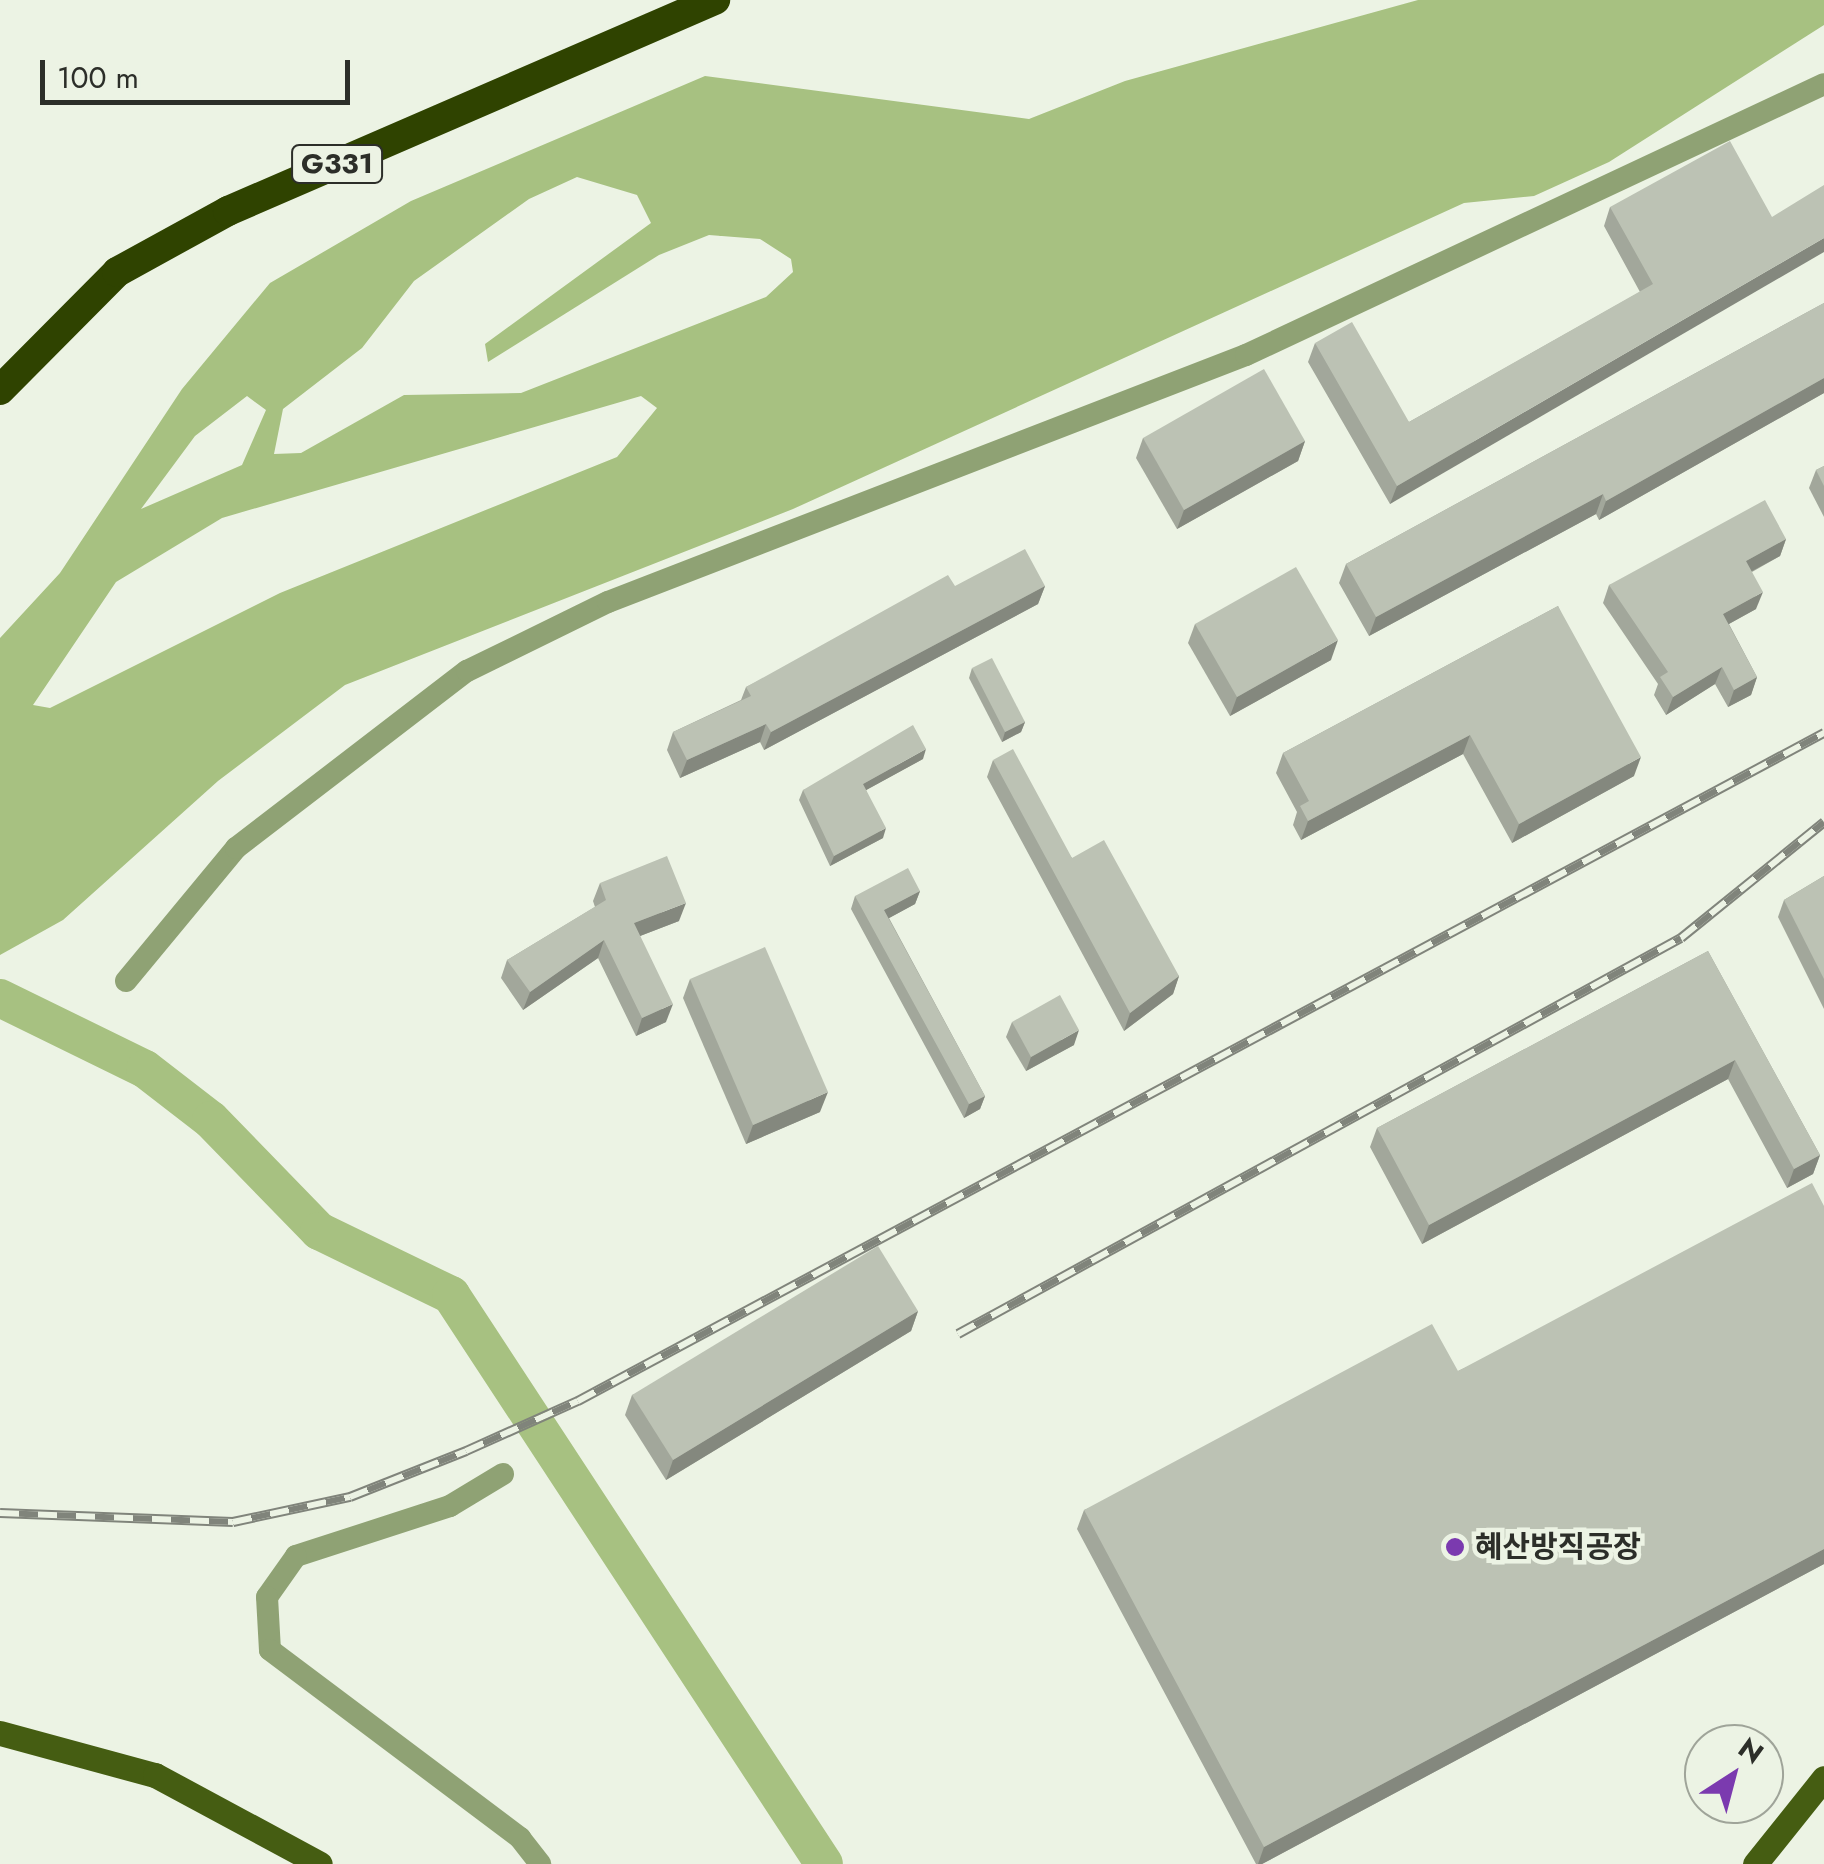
<!DOCTYPE html>
<html>
<head>
<meta charset="utf-8">
<style>
  body { margin:0 }
  #map { position:relative; width:1824px; height:1864px; overflow:hidden; background:#ecf3e4; font-family:Jost,"Noto Sans KR",sans-serif }
  div>[style] { position:absolute }
  .water>* { inset:0; background:#a7c181 }
  .river>* { height:38px; margin:-19px; padding:0 19px; transform-origin:19px; border-radius:19px; background:#a7c181 }
  .minor>* { height:22px; margin:-11px; padding:0 11px; transform-origin:11px; border-radius:11px; background:#8fa274 }
  .major>* { height:25px; margin:-12.5px; padding:0 12.5px; transform-origin:12.5px; border-radius:12.5px; background:#455d12 }
  .highway>* { height:30px; margin:-15px; padding:0 15px; transform-origin:15px; border-radius:15px; background:#2f4300 }
  .rail>* { height:10px; margin-top:-5px; transform-origin:0; background:repeating-linear-gradient(90deg,#ecf3e4 0 19px,#80847b 0 38px); box-sizing:border-box; border-block:2px solid #80847b }
  .wall>* { inset:0; background:#a2a79b }
  .shaded-wall>* { inset:0; background:#84887e }
  .building>* { inset:0; background:#bcc2b4 }
  .dots>* { width:28px; height:28px; translate:-50% -50%; box-sizing:border-box; border:5px solid #ecf3e4; border-radius:50% }
  span { translate:-50% -50%; white-space:nowrap; text-align:center; line-height:1.15; -webkit-text-stroke:9px #ecf3e4; paint-order:stroke }
  .shield-label span { padding:2px 8px; background:#ecf3e4; border:2px solid; border-radius:8px; -webkit-text-stroke-width:0 }
  .shield-label { font-size:28px; color:#2c2e29; font-weight:700 }
  .poi-label { font-size:30px; color:#2c2e29; font-weight:700 }
  .left { translate:0 -50%; text-align:left }
  .north { position:absolute; left:1684px; top:1724px; width:100px; height:100px; box-sizing:border-box; background:#ecf3e4; border:2px solid #9fa499; border-radius:50%; rotate:36deg; font-size:28px; font-weight:700; line-height:40px; text-align:center; color:#2c2e29 }
  .north::after { content:''; display:block; margin:auto; width:35px; height:45px; background:#7b3aaf; clip-path:polygon(50% 0,100% 100%,50% 72%,0 100%) }
  .scale { position:absolute; left:40px; top:60px; width:310px; height:45px; box-sizing:border-box; border:5px solid #2c2e29; border-top:0; padding-left:12px; font-size:30px; line-height:35px; white-space:nowrap; color:#2c2e29; -webkit-text-stroke:8px #ecf3e4; paint-order:stroke }
</style>
</head>
<body>
<div id="map">
  <div class="water">
    <i style="clip-path:polygon(evenodd,1418px 0,1824px 0,1824px 25px,1609px 162px,1534px 196px,1464px 203px,793px 509px,345px 685px,218px 781px,63px 920px,0 955px,0 638px,60px 573px,182px 389px,270px 283px,411px 201px,705px 76px,1029px 119px,1125px 81px,1418px 0,577px 177px,637px 195px,651px 223px,485px 344px,488px 362px,659px 255px,709px 235px,760px 239px,791px 259px,793px 272px,766px 297px,521px 393px,404px 395px,301px 453px,274px 454px,283px 409px,362px 348px,414px 281px,529px 199px,577px 177px,1418px 0,247px 396px,266px 410px,242px 465px,141px 509px,195px 436px,247px 396px,1418px 0,641px 396px,657px 408px,617px 457px,280px 593px,50px 708px,33px 705px,116px 582px,222px 518px,641px 396px)"></i>
  </div>
  <div class="river">
    <i style="left:0;top:998px;width:161px;rotate:26.1deg"></i>
    <i style="left:145px;top:1069px;width:83px;rotate:37.7deg"></i>
    <i style="left:211px;top:1120px;width:155px;rotate:45.8deg"></i>
    <i style="left:319px;top:1231px;width:147px;rotate:25.9deg"></i>
    <i style="left:451px;top:1295px;width:680px;rotate:56.75deg"></i>
  </div>
  <div class="minor">
    <i style="left:126px;top:981px;width:173px;rotate:-50.4deg"></i>
    <i style="left:236px;top:848px;width:291px;rotate:-37.5deg"></i>
    <i style="left:467px;top:671px;width:157px;rotate:-26.1deg"></i>
    <i style="left:608px;top:602px;width:684px;rotate:-21.16deg"></i>
    <i style="left:1246px;top:355px;width:638px;rotate:-25.12deg"></i>
    <i style="left:503px;top:1474px;width:62px;rotate:148.9deg"></i>
    <i style="left:450px;top:1506px;width:162px;rotate:162deg"></i>
    <i style="left:296px;top:1556px;width:50px;rotate:125.3deg"></i>
    <i style="left:267px;top:1597px;width:53px;rotate:86.8deg"></i>
    <i style="left:270px;top:1650px;width:313px;rotate:36.9deg"></i>
    <i style="left:520px;top:1838px;width:33px;rotate:52deg"></i>
  </div>
  <div class="major">
    <i style="left:0;top:1733px;width:161px;rotate:15.2deg"></i>
    <i style="left:155px;top:1775px;width:187px;rotate:28.3deg"></i>
    <i style="left:1755px;top:1864px;width:110px;rotate:-51.3deg"></i>
  </div>
  <div class="highway">
    <i style="left:0;top:390px;width:166px;rotate:-45.2deg"></i>
    <i style="left:117px;top:272px;width:127px;rotate:-28.8deg"></i>
    <i style="left:228px;top:211px;width:531px;rotate:-23.43deg"></i>
  </div>
  <div class="rail">
    <i style="left:958px;top:1334px;width:824px;rotate:-28.71deg"></i>
    <i style="left:1681px;top:938px;width:184px;rotate:-39deg"></i>
    <i style="left:0;top:1513px;width:233px;rotate:2.2deg"></i>
    <i style="left:233px;top:1522px;width:120px;rotate:-12.1deg"></i>
    <i style="left:350px;top:1497px;width:125px;rotate:-21.6deg"></i>
    <i style="left:466px;top:1451px;width:123px;rotate:-24.1deg"></i>
    <i style="left:578px;top:1401px;width:1414px;rotate:-28.2deg"></i>
  </div>
  <div class="wall">
    <i style="clip-path:polygon(1610px 207px,1772px 217px,1390px 504px,1308px 362px,1315px 343px,1409px 422px,1640px 292px,1604px 226px)"></i>
    <i style="clip-path:polygon(1824px 303px,1824px 393px,1599px 520px,1596px 514px,1369px 636px,1339px 583px,1346px 564px)"></i>
    <i style="clip-path:polygon(1143px 438px,1305px 441px,1298px 461px,1177px 529px,1136px 458px)"></i>
    <i style="clip-path:polygon(1824px 466px,1824px 517px,1809px 488px,1816px 470px)"></i>
    <i style="clip-path:polygon(1786px 539px,1780px 556px,1752px 572px,1756px 609px,1729px 624px,1757px 677px,1751px 695px,1728px 707px,1715px 684px,1666px 715px,1654px 695px,1658px 684px,1603px 603px,1609px 585px)"></i>
    <i style="clip-path:polygon(955px 586px,1045px 586px,1038px 604px,764px 750px,760px 742px,680px 778px,667px 750px,673px 732px,741px 700px,746px 687px)"></i>
    <i style="clip-path:polygon(1558px 606px,1634px 776px,1512px 843px,1463px 754px,1301px 840px,1293px 825px,1297px 812px,1276px 773px,1283px 753px)"></i>
    <i style="clip-path:polygon(1195px 624px,1331px 660px,1230px 716px,1188px 643px)"></i>
    <i style="clip-path:polygon(972px 668px,1025px 722px,1021px 732px,1002px 742px,969px 678px)"></i>
    <i style="clip-path:polygon(923px 759px,866px 790px,883px 838px,830px 866px,799px 800px,803px 790px)"></i>
    <i style="clip-path:polygon(993px 760px,1072px 858px,1179px 976px,1173px 994px,1124px 1031px,987px 777px)"></i>
    <i style="clip-path:polygon(1824px 876px,1824px 1009px,1778px 917px,1784px 900px)"></i>
    <i style="clip-path:polygon(600px 883px,679px 921px,640px 936px,666px 1022px,636px 1036px,598px 958px,523px 1010px,501px 978px,507px 960px,595px 907px,593px 901px)"></i>
    <i style="clip-path:polygon(920px 891px,915px 904px,889px 918px,985px 1096px,980px 1109px,964px 1118px,851px 909px,855px 896px)"></i>
    <i style="clip-path:polygon(1708px 951px,1820px 1155px,1813px 1174px,1787px 1188px,1728px 1079px,1422px 1244px,1370px 1147px,1377px 1128px)"></i>
    <i style="clip-path:polygon(690px 979px,820px 1112px,746px 1144px,683px 998px)"></i>
    <i style="clip-path:polygon(1012px 1022px,1074px 1045px,1026px 1071px,1006px 1037px)"></i>
    <i style="clip-path:polygon(1824px 1206px,1824px 1564px,1262px 1864px,1256px 1864px,1077px 1529px,1084px 1510px,1458px 1371px)"></i>
    <i style="clip-path:polygon(918px 1311px,911px 1331px,666px 1480px,625px 1415px,632px 1395px)"></i>
  </div>
  <div class="shaded-wall">
    <i style="clip-path:polygon(1824px 238px,1824px 252px,1390px 504px,1397px 486px)"></i>
    <i style="clip-path:polygon(1824px 378px,1824px 393px,1599px 520px,1606px 501px)"></i>
    <i style="clip-path:polygon(1305px 441px,1298px 461px,1177px 529px,1184px 510px)"></i>
    <i style="clip-path:polygon(1603px 494px,1596px 514px,1369px 636px,1376px 617px)"></i>
    <i style="clip-path:polygon(1786px 539px,1780px 556px,1739px 578px,1746px 561px)"></i>
    <i style="clip-path:polygon(1045px 586px,1038px 604px,764px 750px,771px 732px)"></i>
    <i style="clip-path:polygon(1763px 592px,1756px 609px,1716px 631px,1723px 614px)"></i>
    <i style="clip-path:polygon(1338px 640px,1331px 660px,1230px 716px,1237px 697px)"></i>
    <i style="clip-path:polygon(1722px 667px,1715px 684px,1666px 715px,1673px 697px)"></i>
    <i style="clip-path:polygon(1757px 677px,1751px 695px,1728px 707px,1734px 690px)"></i>
    <i style="clip-path:polygon(1025px 722px,1021px 732px,1002px 742px,1005px 732px)"></i>
    <i style="clip-path:polygon(766px 724px,760px 742px,680px 778px,687px 760px)"></i>
    <i style="clip-path:polygon(1470px 735px,1463px 754px,1301px 840px,1308px 821px)"></i>
    <i style="clip-path:polygon(926px 749px,923px 759px,859px 794px,863px 784px)"></i>
    <i style="clip-path:polygon(1641px 757px,1634px 776px,1512px 843px,1519px 824px)"></i>
    <i style="clip-path:polygon(886px 828px,883px 838px,830px 866px,834px 856px)"></i>
    <i style="clip-path:polygon(920px 891px,915px 904px,880px 923px,884px 910px)"></i>
    <i style="clip-path:polygon(686px 903px,679px 921px,627px 941px,634px 923px)"></i>
    <i style="clip-path:polygon(604px 940px,598px 958px,523px 1010px,530px 992px)"></i>
    <i style="clip-path:polygon(1179px 976px,1173px 994px,1124px 1031px,1130px 1013px)"></i>
    <i style="clip-path:polygon(673px 1004px,666px 1022px,636px 1036px,642px 1018px)"></i>
    <i style="clip-path:polygon(1079px 1030px,1074px 1045px,1026px 1071px,1031px 1057px)"></i>
    <i style="clip-path:polygon(1735px 1060px,1728px 1079px,1422px 1244px,1429px 1225px)"></i>
    <i style="clip-path:polygon(828px 1092px,820px 1112px,746px 1144px,753px 1125px)"></i>
    <i style="clip-path:polygon(985px 1096px,980px 1109px,964px 1118px,969px 1104px)"></i>
    <i style="clip-path:polygon(1820px 1155px,1813px 1174px,1787px 1188px,1794px 1169px)"></i>
    <i style="clip-path:polygon(918px 1311px,911px 1331px,666px 1480px,673px 1460px)"></i>
    <i style="clip-path:polygon(1824px 1549px,1824px 1564px,1262px 1864px,1258px 1864px,1264px 1847px)"></i>
  </div>
  <div class="building">
    <i style="clip-path:polygon(1730px 141px,1772px 217px,1824px 185px,1824px 238px,1397px 486px,1315px 343px,1352px 322px,1409px 422px,1653px 284px,1610px 207px)"></i>
    <i style="clip-path:polygon(1824px 303px,1824px 378px,1606px 501px,1603px 494px,1376px 617px,1346px 564px)"></i>
    <i style="clip-path:polygon(1264px 369px,1305px 441px,1184px 510px,1143px 438px)"></i>
    <i style="clip-path:polygon(1824px 466px,1824px 486px,1816px 470px)"></i>
    <i style="clip-path:polygon(1765px 500px,1786px 539px,1746px 561px,1763px 592px,1723px 614px,1757px 677px,1734px 690px,1722px 667px,1673px 697px,1660px 677px,1668px 672px,1609px 585px)"></i>
    <i style="clip-path:polygon(1025px 549px,1045px 586px,771px 732px,766px 724px,687px 760px,673px 732px,751px 696px,746px 687px,948px 575px,955px 586px)"></i>
    <i style="clip-path:polygon(1296px 567px,1338px 640px,1237px 697px,1195px 624px)"></i>
    <i style="clip-path:polygon(1558px 606px,1641px 757px,1519px 824px,1470px 735px,1308px 821px,1300px 806px,1309px 801px,1283px 753px)"></i>
    <i style="clip-path:polygon(992px 658px,1025px 722px,1005px 732px,972px 668px)"></i>
    <i style="clip-path:polygon(913px 725px,926px 749px,863px 784px,886px 828px,834px 856px,803px 790px)"></i>
    <i style="clip-path:polygon(1013px 749px,1072px 858px,1104px 840px,1179px 976px,1130px 1013px,993px 760px)"></i>
    <i style="clip-path:polygon(667px 856px,686px 903px,634px 923px,673px 1004px,642px 1018px,604px 940px,530px 992px,507px 960px,606px 900px,600px 883px)"></i>
    <i style="clip-path:polygon(908px 868px,920px 891px,884px 910px,985px 1096px,969px 1104px,855px 896px)"></i>
    <i style="clip-path:polygon(1824px 876px,1824px 979px,1784px 900px)"></i>
    <i style="clip-path:polygon(765px 947px,828px 1092px,753px 1125px,690px 979px)"></i>
    <i style="clip-path:polygon(1708px 951px,1820px 1155px,1794px 1169px,1735px 1060px,1429px 1225px,1377px 1128px)"></i>
    <i style="clip-path:polygon(1060px 995px,1079px 1030px,1031px 1057px,1012px 1022px)"></i>
    <i style="clip-path:polygon(1812px 1183px,1824px 1206px,1824px 1549px,1264px 1847px,1084px 1510px,1432px 1324px,1458px 1371px)"></i>
    <i style="clip-path:polygon(878px 1246px,918px 1311px,673px 1460px,632px 1395px)"></i>
  </div>
  <div class="dots">
    <i style="left:1455px;top:1547px;background:#7b3aaf"></i>
  </div>
  <div class="shield-label">
    <span style="left:337px;top:164px">G331</span>
  </div>
  <div class="poi-label">
    <span class="left" style="left:1475px;top:1547px">혜산방직공장</span>
  </div>
  <div class="north">N</div>
  <div class="scale">100 m</div>
</div>
</body>
</html>
